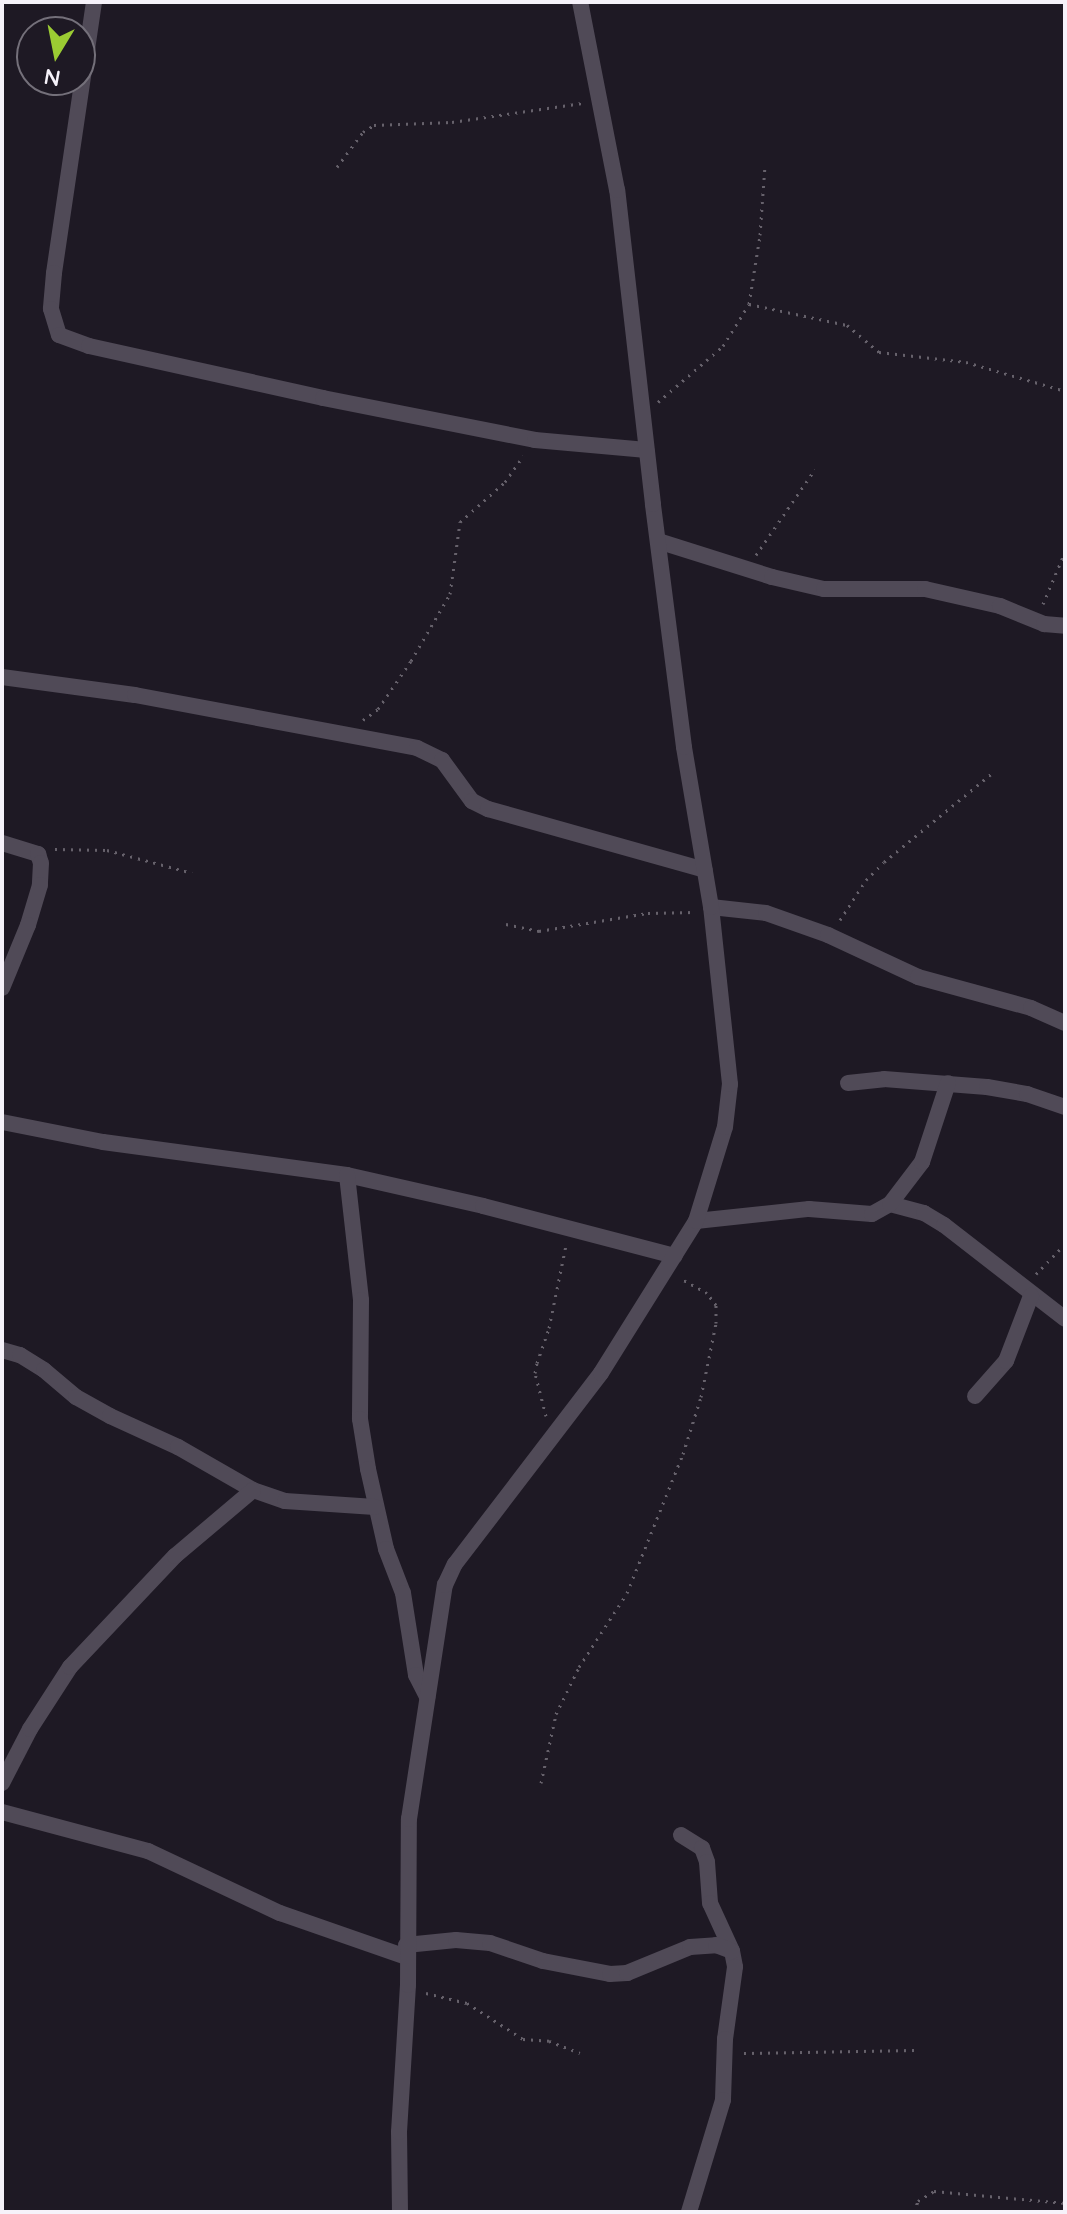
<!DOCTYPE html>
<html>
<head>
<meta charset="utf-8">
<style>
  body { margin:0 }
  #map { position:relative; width:1067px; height:2214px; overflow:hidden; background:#1e1924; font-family:Quicksand,sans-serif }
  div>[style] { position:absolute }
  .path>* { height:3px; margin-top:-1.5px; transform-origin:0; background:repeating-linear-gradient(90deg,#66616b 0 2px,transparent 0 8px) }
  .minor>* { height:16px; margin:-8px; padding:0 8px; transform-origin:8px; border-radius:8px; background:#504a57 }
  span { translate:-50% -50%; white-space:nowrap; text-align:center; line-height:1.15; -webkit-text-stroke:8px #1e1924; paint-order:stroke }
  .frame { position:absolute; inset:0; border:4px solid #f6f2fa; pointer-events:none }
  .north { position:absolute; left:16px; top:16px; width:80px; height:80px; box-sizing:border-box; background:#1e1924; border:2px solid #74707a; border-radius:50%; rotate:190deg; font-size:22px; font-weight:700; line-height:32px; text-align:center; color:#f6f2fa }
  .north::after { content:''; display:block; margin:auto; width:28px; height:36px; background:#9bcb33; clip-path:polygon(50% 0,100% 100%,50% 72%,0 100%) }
</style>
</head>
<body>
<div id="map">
  <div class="path">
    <i style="left:337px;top:167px;width:44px;rotate:-53.4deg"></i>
    <i style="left:363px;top:132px;width:13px;rotate:-32deg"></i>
    <i style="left:374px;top:125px;width:78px;rotate:-2.2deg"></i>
    <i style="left:452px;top:122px;width:132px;rotate:-8.3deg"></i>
    <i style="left:749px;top:304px;width:100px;rotate:12.1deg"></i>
    <i style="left:847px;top:325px;width:42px;rotate:40.2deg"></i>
    <i style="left:879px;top:352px;width:88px;rotate:6.6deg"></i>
    <i style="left:966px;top:362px;width:103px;rotate:16.3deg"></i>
    <i style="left:658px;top:402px;width:86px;rotate:-40.7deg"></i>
    <i style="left:723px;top:346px;width:49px;rotate:-58.2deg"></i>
    <i style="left:749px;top:304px;width:70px;rotate:-80.9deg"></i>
    <i style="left:760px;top:235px;width:70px;rotate:-85.9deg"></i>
    <i style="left:756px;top:555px;width:104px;rotate:-55.5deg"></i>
    <i style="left:1043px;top:604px;width:56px;rotate:-67.1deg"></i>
    <i style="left:363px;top:720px;width:19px;rotate:-36deg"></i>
    <i style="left:378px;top:709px;width:58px;rotate:-55.5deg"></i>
    <i style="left:411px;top:661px;width:78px;rotate:-59.8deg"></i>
    <i style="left:450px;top:594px;width:73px;rotate:-82.1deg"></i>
    <i style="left:460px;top:522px;width:60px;rotate:-41.6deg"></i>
    <i style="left:505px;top:482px;width:32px;rotate:-55deg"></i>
    <i style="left:55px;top:849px;width:52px;rotate:1.1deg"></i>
    <i style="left:107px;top:850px;width:88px;rotate:15.1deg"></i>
    <i style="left:840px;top:920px;width:48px;rotate:-57deg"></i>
    <i style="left:866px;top:880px;width:25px;rotate:-45deg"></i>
    <i style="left:884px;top:862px;width:139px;rotate:-39.4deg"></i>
    <i style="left:506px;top:924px;width:34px;rotate:12deg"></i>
    <i style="left:539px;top:931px;width:110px;rotate:-9.4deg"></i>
    <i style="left:648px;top:913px;width:47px;rotate:-1.2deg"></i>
    <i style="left:1036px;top:1274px;width:42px;rotate:-46deg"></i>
    <i style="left:546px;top:1416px;width:44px;rotate:-104.3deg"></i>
    <i style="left:535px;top:1373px;width:10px;rotate:-79deg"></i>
    <i style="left:537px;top:1363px;width:37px;rotate:-71deg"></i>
    <i style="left:549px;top:1328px;width:85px;rotate:-78.4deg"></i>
    <i style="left:541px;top:1783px;width:71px;rotate:-77.7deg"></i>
    <i style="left:556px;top:1714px;width:52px;rotate:-63.9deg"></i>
    <i style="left:579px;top:1667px;width:88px;rotate:-57deg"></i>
    <i style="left:627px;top:1593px;width:150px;rotate:-68.1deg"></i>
    <i style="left:683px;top:1454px;width:60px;rotate:-72.5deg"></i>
    <i style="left:701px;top:1397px;width:76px;rotate:-78.5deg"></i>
    <i style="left:716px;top:1323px;width:18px;rotate:-90deg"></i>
    <i style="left:716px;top:1305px;width:15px;rotate:-127deg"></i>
    <i style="left:707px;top:1293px;width:31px;rotate:-151deg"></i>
    <i style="left:426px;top:1993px;width:42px;rotate:13.7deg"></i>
    <i style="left:467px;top:2003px;width:67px;rotate:32.7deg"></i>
    <i style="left:523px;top:2039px;width:26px;rotate:4deg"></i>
    <i style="left:549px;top:2041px;width:33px;rotate:21deg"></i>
    <i style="left:744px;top:2053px;width:172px;rotate:-1deg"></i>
    <i style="left:914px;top:2212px;width:12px;rotate:-70deg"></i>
    <i style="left:918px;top:2201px;width:19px;rotate:-32deg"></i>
    <i style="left:934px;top:2191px;width:132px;rotate:5.2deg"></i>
  </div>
  <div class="minor">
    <i style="left:94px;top:2px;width:274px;rotate:98.4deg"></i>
    <i style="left:54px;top:273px;width:36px;rotate:95deg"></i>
    <i style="left:51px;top:309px;width:27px;rotate:73deg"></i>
    <i style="left:59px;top:335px;width:32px;rotate:20deg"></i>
    <i style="left:89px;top:346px;width:240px;rotate:12.5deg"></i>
    <i style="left:323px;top:398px;width:216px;rotate:11.2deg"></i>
    <i style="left:535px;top:440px;width:112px;rotate:5.1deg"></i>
    <i style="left:658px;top:541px;width:120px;rotate:17.5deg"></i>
    <i style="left:772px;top:577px;width:53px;rotate:13deg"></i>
    <i style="left:824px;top:589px;width:101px"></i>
    <i style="left:925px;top:589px;width:77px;rotate:12.8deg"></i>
    <i style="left:1000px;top:606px;width:48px;rotate:22.2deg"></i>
    <i style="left:1044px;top:624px;width:21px;rotate:5deg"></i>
    <i style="left:2px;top:677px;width:134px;rotate:7.7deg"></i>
    <i style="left:135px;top:695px;width:287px;rotate:10.6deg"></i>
    <i style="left:417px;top:748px;width:28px;rotate:26deg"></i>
    <i style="left:442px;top:760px;width:51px;rotate:53.8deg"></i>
    <i style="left:472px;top:801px;width:18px;rotate:27deg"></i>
    <i style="left:488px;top:809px;width:225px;rotate:15.7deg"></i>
    <i style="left:2px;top:843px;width:38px;rotate:17deg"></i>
    <i style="left:38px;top:854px;width:9px;rotate:72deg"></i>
    <i style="left:41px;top:863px;width:22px;rotate:93deg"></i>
    <i style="left:40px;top:885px;width:42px;rotate:106.7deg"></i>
    <i style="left:28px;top:925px;width:68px;rotate:112.4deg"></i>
    <i style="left:711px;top:907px;width:55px;rotate:6.2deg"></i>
    <i style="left:766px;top:913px;width:66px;rotate:19.5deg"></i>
    <i style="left:828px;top:935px;width:99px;rotate:25deg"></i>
    <i style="left:918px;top:977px;width:117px;rotate:15.3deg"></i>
    <i style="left:1031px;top:1008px;width:37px;rotate:24deg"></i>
    <i style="left:848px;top:1083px;width:36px;rotate:-6deg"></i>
    <i style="left:884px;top:1079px;width:103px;rotate:4.4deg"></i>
    <i style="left:987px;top:1087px;width:41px;rotate:9.9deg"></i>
    <i style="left:1027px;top:1094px;width:40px;rotate:18.9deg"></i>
    <i style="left:2px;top:1122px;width:103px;rotate:11.2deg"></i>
    <i style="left:103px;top:1142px;width:246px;rotate:7.7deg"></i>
    <i style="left:347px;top:1175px;width:139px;rotate:12.8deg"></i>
    <i style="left:483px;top:1206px;width:198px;rotate:14.6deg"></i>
    <i style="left:347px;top:1175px;width:126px;rotate:83.6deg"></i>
    <i style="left:361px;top:1300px;width:119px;rotate:90.5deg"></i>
    <i style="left:360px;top:1419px;width:51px;rotate:80.9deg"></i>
    <i style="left:368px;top:1469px;width:82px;rotate:77.3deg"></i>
    <i style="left:386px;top:1549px;width:47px;rotate:68.9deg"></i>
    <i style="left:403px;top:1593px;width:83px;rotate:81deg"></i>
    <i style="left:416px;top:1675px;width:25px;rotate:63deg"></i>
    <i style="left:890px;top:1204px;width:35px;rotate:15deg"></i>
    <i style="left:924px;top:1213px;width:23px;rotate:31deg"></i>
    <i style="left:944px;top:1225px;width:153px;rotate:37.8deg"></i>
    <i style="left:696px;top:1221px;width:114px;rotate:-6.1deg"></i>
    <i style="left:809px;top:1209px;width:63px;rotate:4.5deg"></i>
    <i style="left:872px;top:1214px;width:21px;rotate:-29deg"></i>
    <i style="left:890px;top:1204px;width:53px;rotate:-52.7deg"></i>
    <i style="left:922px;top:1162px;width:83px;rotate:-71.8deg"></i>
    <i style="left:2px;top:1350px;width:19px;rotate:16deg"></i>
    <i style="left:20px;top:1355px;width:28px;rotate:32deg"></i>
    <i style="left:44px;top:1370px;width:42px;rotate:40.2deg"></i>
    <i style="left:76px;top:1397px;width:39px;rotate:29deg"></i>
    <i style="left:110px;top:1416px;width:75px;rotate:24.5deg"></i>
    <i style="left:178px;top:1447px;width:86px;rotate:29.8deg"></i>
    <i style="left:253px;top:1490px;width:34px;rotate:19deg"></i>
    <i style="left:285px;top:1501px;width:90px;rotate:3.8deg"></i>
    <i style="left:975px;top:1396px;width:47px;rotate:-48.5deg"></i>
    <i style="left:1006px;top:1361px;width:70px;rotate:-69deg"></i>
    <i style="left:2px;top:1783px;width:61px;rotate:-62.6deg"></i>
    <i style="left:30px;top:1729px;width:74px;rotate:-57.2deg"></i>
    <i style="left:70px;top:1667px;width:153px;rotate:-46.6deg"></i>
    <i style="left:175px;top:1556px;width:102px;rotate:-40.2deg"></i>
    <i style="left:2px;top:1812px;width:151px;rotate:15deg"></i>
    <i style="left:148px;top:1851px;width:146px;rotate:25.2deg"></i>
    <i style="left:280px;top:1913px;width:133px;rotate:19.2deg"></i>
    <i style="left:681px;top:1835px;width:25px;rotate:32deg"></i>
    <i style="left:702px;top:1848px;width:15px;rotate:70deg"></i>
    <i style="left:707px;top:1862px;width:41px;rotate:85.8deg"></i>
    <i style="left:710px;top:1903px;width:53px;rotate:65.4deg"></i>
    <i style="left:732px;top:1951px;width:16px;rotate:79deg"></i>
    <i style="left:735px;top:1967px;width:73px;rotate:97.9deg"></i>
    <i style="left:725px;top:2039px;width:61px;rotate:91.9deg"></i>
    <i style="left:723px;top:2100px;width:117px;rotate:106.9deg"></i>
    <i style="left:406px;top:1945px;width:50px;rotate:-5.7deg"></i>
    <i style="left:456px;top:1940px;width:34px;rotate:5deg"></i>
    <i style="left:490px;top:1943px;width:56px;rotate:18.8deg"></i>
    <i style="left:543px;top:1961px;width:68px;rotate:11deg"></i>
    <i style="left:610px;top:1974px;width:17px;rotate:-3deg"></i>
    <i style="left:627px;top:1973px;width:68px;rotate:-22.4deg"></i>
    <i style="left:690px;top:1947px;width:26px;rotate:-4deg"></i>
    <i style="left:716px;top:1945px;width:17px;rotate:21deg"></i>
    <i style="left:400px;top:2212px;width:80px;rotate:-90.7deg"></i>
    <i style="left:399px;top:2132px;width:147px;rotate:-86.5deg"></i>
    <i style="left:408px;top:1985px;width:166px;rotate:-89.7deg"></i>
    <i style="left:409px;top:1819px;width:237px;rotate:-81.3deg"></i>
    <i style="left:445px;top:1585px;width:23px;rotate:-65deg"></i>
    <i style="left:455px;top:1564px;width:240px;rotate:-52.6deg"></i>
    <i style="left:601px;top:1373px;width:179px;rotate:-58deg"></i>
    <i style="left:696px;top:1221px;width:98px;rotate:-72.9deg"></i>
    <i style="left:725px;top:1127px;width:43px;rotate:-83.4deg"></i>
    <i style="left:730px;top:1084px;width:178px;rotate:-96.1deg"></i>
    <i style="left:711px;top:907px;width:162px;rotate:-99.6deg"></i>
    <i style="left:684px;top:747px;width:245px;rotate:-97.3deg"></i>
    <i style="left:653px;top:504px;width:316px;rotate:-96.5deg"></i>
    <i style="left:617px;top:190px;width:192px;rotate:-101.1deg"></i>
  </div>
  <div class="frame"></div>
  <div class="north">N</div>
</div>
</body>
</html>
